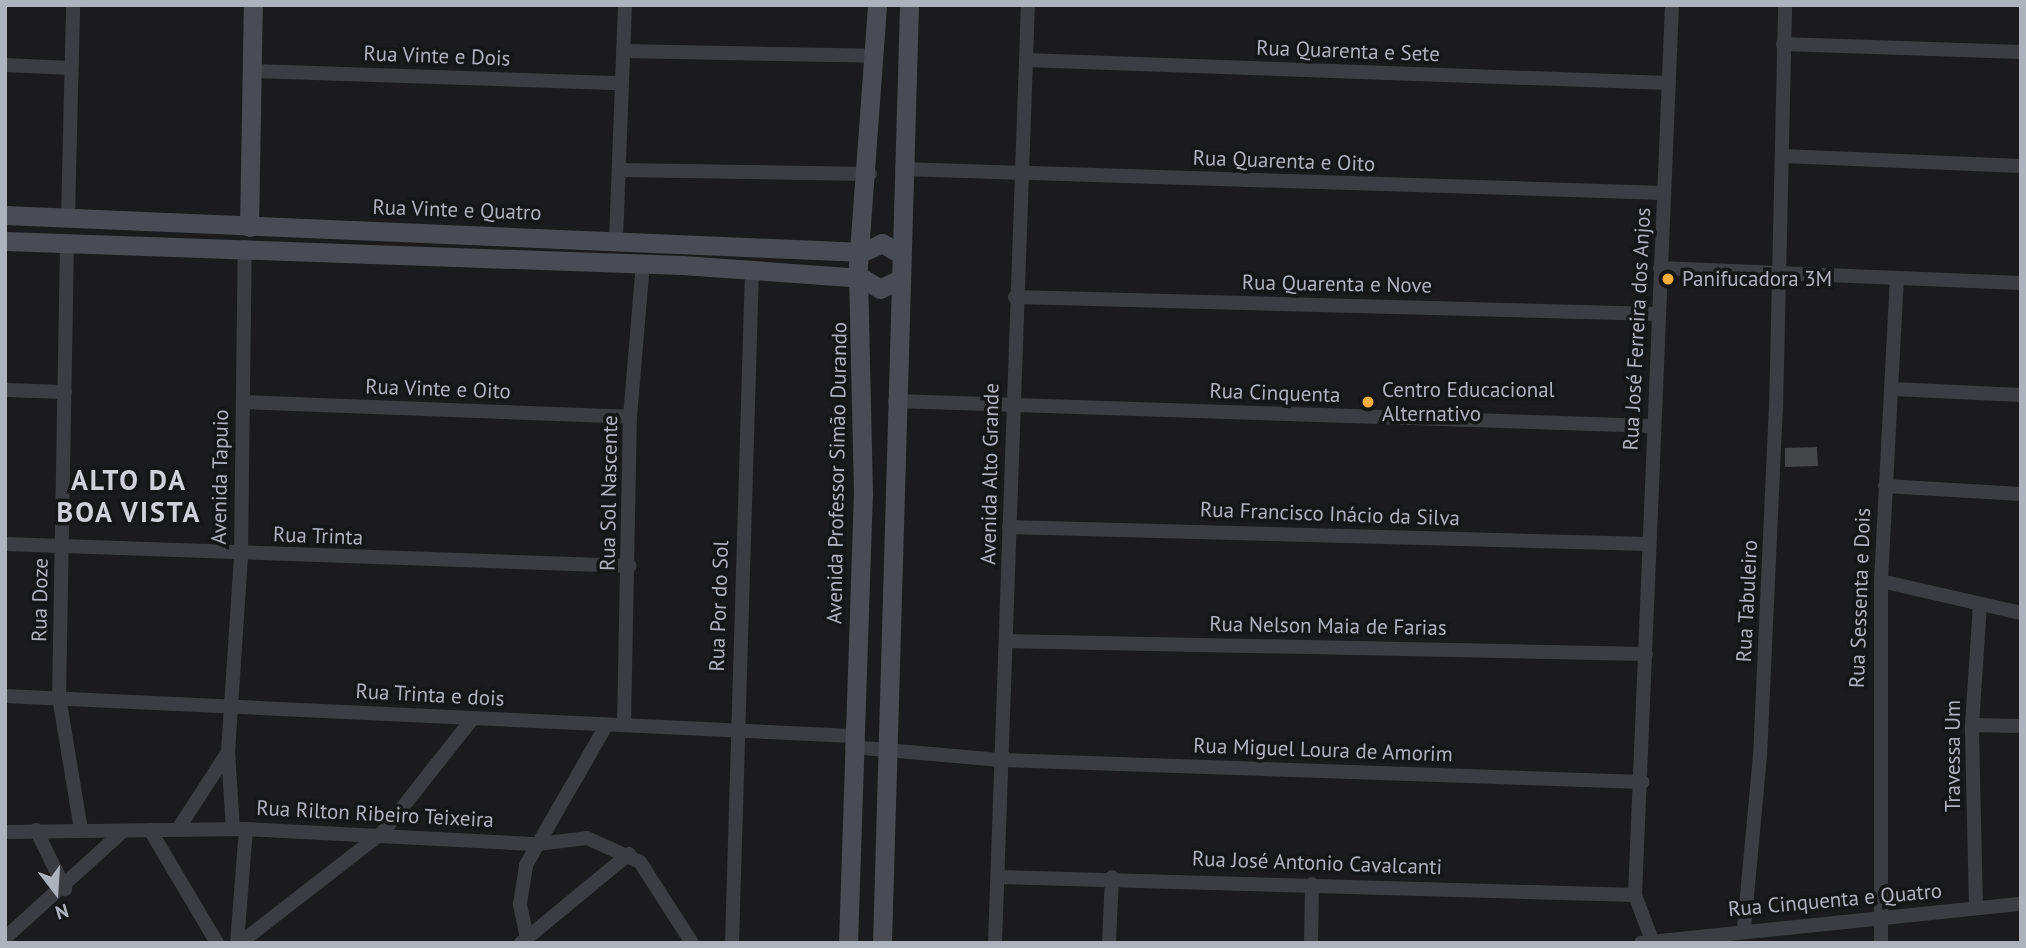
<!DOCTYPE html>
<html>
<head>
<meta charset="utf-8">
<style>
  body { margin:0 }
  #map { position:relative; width:2026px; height:948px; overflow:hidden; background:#1b1b1d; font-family:"PT Sans",sans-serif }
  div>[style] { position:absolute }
  .building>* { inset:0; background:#45464a }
  .street>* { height:14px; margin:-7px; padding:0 7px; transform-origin:7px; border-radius:7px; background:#3c3d42 }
  .secondary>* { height:19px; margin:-9.5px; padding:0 9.5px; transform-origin:9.5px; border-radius:9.5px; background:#494c52 }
  .dots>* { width:19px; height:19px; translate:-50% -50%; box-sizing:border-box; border:4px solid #151618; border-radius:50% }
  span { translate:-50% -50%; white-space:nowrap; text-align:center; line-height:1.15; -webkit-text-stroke:7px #151618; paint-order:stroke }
  .street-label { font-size:21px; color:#adb2bc }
  .poi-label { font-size:21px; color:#adb2bc }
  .left { translate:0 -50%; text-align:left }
  .district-label { font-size:28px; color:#ced1d8; font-weight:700; letter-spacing:2px }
  .frame { position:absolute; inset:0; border:7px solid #adb2bc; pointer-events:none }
  .north { position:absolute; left:21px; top:857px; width:70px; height:70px; -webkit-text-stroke:5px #151618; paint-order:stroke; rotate:163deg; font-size:19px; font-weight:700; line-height:28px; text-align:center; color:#adb2bc }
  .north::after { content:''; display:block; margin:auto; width:24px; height:32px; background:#adb2bc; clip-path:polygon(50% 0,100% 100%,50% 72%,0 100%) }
</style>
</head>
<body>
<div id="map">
  <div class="building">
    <i style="clip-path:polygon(1817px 447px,1818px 466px,1785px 467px,1785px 448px)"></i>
  </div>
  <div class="street">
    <i style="left:1783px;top:44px;width:238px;rotate:1.9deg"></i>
    <i style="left:623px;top:51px;width:252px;rotate:1.1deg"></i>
    <i style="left:1026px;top:60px;width:643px;rotate:2.05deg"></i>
    <i style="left:5px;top:65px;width:65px;rotate:2.6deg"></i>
    <i style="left:252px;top:71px;width:369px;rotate:1.9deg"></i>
    <i style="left:1782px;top:156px;width:239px;rotate:2.4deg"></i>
    <i style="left:902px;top:169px;width:762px;rotate:1.8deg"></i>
    <i style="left:619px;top:170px;width:251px;rotate:0.9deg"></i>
    <i style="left:68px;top:216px;width:211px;rotate:-88.6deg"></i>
    <i style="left:616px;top:239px;width:234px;rotate:-87.8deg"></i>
    <i style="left:67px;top:242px;width:455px;rotate:91deg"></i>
    <i style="left:59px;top:697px;width:135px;rotate:80.6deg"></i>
    <i style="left:1660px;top:268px;width:361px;rotate:2.4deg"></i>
    <i style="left:1015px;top:297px;width:642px;rotate:1.52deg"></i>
    <i style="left:1893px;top:389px;width:128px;rotate:2.7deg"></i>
    <i style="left:5px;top:390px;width:60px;rotate:1.9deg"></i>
    <i style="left:895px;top:401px;width:758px;rotate:1.89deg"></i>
    <i style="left:244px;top:402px;width:386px;rotate:2.2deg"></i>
    <i style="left:1885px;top:486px;width:136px;rotate:3.4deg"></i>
    <i style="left:1009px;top:527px;width:640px;rotate:1.52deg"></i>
    <i style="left:5px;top:544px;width:625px;rotate:2.02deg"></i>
    <i style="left:1881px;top:581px;width:144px;rotate:12.9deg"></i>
    <i style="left:1008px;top:641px;width:638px;rotate:1.17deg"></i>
    <i style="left:5px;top:696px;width:848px;rotate:2.7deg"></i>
    <i style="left:624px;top:724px;width:307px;rotate:-88.9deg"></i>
    <i style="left:630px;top:417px;width:155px;rotate:-85.2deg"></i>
    <i style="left:1972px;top:725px;width:49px;rotate:1.2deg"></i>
    <i style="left:852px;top:747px;width:151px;rotate:5deg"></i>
    <i style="left:1002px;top:760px;width:641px;rotate:1.97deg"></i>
    <i style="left:228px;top:752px;width:77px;rotate:86.3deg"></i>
    <i style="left:178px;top:829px;width:92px;rotate:-57deg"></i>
    <i style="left:228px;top:752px;width:197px;rotate:-86.2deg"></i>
    <i style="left:241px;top:555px;width:308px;rotate:-89.3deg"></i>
    <i style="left:36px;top:830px;width:66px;rotate:63.8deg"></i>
    <i style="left:150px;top:830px;width:131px;rotate:59.3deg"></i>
    <i style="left:5px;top:832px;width:241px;rotate:-0.7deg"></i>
    <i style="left:246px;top:829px;width:291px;rotate:3deg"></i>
    <i style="left:537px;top:844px;width:50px;rotate:-6.8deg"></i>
    <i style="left:587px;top:838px;width:58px;rotate:24.4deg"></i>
    <i style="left:640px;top:862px;width:96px;rotate:57.3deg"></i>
    <i style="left:998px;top:877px;width:637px;rotate:1.62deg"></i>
    <i style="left:1976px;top:908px;width:183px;rotate:-91.3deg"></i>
    <i style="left:1972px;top:725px;width:121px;rotate:-86.2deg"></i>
    <i style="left:1744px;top:928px;width:172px;rotate:-84.7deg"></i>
    <i style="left:1760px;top:757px;width:348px;rotate:-87.4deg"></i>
    <i style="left:1776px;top:409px;width:404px;rotate:-88.7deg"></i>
    <i style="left:5px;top:938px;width:159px;rotate:-42.2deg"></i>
    <i style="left:527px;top:938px;width:35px;rotate:-102deg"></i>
    <i style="left:520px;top:904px;width:39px;rotate:-81deg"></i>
    <i style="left:526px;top:865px;width:160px;rotate:-60.1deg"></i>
    <i style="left:237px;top:943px;width:114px;rotate:-85.5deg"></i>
    <i style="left:240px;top:943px;width:181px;rotate:-37.8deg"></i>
    <i style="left:383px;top:832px;width:145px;rotate:-51.7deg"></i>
    <i style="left:521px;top:943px;width:140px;rotate:-39.5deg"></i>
    <i style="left:732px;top:943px;width:673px;rotate:-88.3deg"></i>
    <i style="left:995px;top:943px;width:939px;rotate:-87.99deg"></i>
    <i style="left:1109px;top:943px;width:66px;rotate:-87.4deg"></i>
    <i style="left:1311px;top:943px;width:59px;rotate:-89deg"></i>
    <i style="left:1641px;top:943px;width:382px;rotate:-5.9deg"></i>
    <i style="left:1653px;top:943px;width:51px;rotate:-110.6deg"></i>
    <i style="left:1635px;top:895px;width:891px;rotate:-87.62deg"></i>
    <i style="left:1881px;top:943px;width:362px;rotate:-90deg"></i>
    <i style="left:1881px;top:581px;width:303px;rotate:-87deg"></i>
  </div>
  <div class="secondary">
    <i style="left:5px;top:215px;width:859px;rotate:2.47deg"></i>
    <i style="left:863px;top:252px;width:21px;rotate:-25deg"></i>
    <i style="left:882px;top:243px;width:21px;rotate:31deg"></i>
    <i style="left:249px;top:227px;width:222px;rotate:-89deg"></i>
    <i style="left:5px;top:241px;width:677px;rotate:2.03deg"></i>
    <i style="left:682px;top:265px;width:180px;rotate:4.1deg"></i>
    <i style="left:862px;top:278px;width:21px;rotate:31deg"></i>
    <i style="left:880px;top:289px;width:20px;rotate:-27deg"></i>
    <i style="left:848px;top:943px;width:449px;rotate:-88.1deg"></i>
    <i style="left:863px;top:494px;width:229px;rotate:-91.3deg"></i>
    <i style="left:858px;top:265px;width:261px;rotate:-85.8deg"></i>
    <i style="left:882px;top:943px;width:938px;rotate:-88.35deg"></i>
  </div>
  <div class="dots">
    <i style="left:1668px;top:279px;background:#f3ae3d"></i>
    <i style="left:1368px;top:402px;background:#f3ae3d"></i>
  </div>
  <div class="street-label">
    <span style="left:1348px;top:51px;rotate:2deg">Rua Quarenta e Sete</span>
    <span style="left:437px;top:56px;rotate:2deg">Rua Vinte e Dois</span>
    <span style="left:1284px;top:161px;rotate:2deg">Rua Quarenta e Oito</span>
    <span style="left:457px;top:210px;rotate:2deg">Rua Vinte e Quatro</span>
    <span style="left:1337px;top:284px;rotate:1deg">Rua Quarenta e Nove</span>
    <span style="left:1637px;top:329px;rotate:-87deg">Rua José Ferreira dos Anjos</span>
    <span style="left:438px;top:389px;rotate:2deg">Rua Vinte e Oito</span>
    <span style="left:1275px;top:393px;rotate:2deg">Rua Cinquenta</span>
    <span style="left:837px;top:473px;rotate:-89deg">Avenida Professor Simão Durando</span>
    <span style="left:990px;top:474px;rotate:-89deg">Avenida Alto Grande</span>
    <span style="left:220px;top:477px;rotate:-89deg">Avenida Tapuio</span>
    <span style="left:609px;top:493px;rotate:-89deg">Rua Sol Nascente</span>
    <span style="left:1330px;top:514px;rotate:2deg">Rua Francisco Inácio da Silva</span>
    <span style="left:318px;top:536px;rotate:2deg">Rua Trinta</span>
    <span style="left:1860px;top:598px;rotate:-88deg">Rua Sessenta e Dois</span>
    <span style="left:40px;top:600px;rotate:-89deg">Rua Doze</span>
    <span style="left:1747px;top:601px;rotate:-87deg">Rua Tabuleiro</span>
    <span style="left:719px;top:606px;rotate:-88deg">Rua Por do Sol</span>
    <span style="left:1328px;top:626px;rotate:1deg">Rua Nelson Maia de Farias</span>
    <span style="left:430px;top:695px;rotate:3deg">Rua Trinta e dois</span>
    <span style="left:1323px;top:750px;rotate:2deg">Rua Miguel Loura de Amorim</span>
    <span style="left:1953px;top:756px;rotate:-90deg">Travessa Um</span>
    <span style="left:375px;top:814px;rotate:3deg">Rua Rilton Ribeiro Teixeira</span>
    <span style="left:1317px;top:863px;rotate:2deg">Rua José Antonio Cavalcanti</span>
    <span style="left:1835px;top:900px;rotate:-5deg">Rua Cinquenta e Quatro</span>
  </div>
  <div class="poi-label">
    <span class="left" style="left:1682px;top:279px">Panifucadora 3M</span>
    <span class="left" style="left:1382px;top:402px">Centro Educacional<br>Alternativo</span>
  </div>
  <div class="district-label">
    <span style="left:129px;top:496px">ALTO DA<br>BOA VISTA</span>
  </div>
  <div class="frame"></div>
  <div class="north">N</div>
</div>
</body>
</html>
